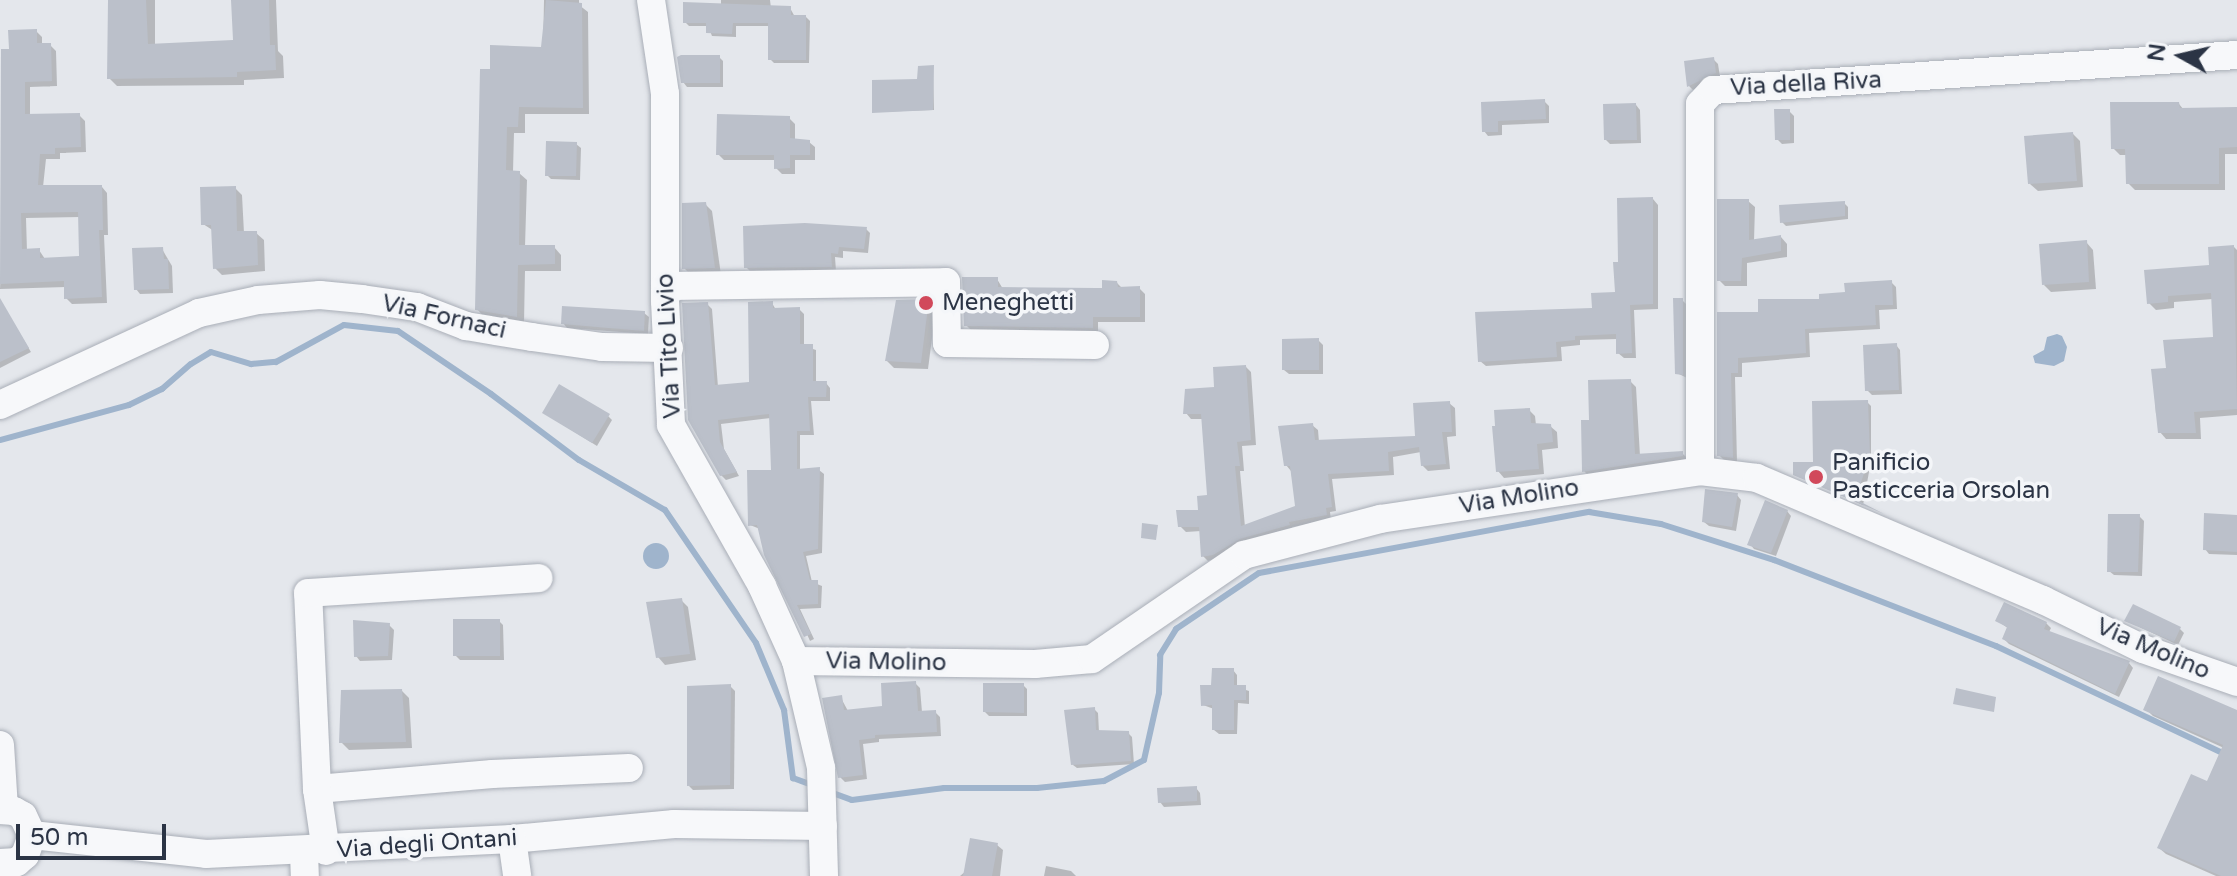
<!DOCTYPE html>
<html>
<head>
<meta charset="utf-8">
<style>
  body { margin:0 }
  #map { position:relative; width:2237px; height:876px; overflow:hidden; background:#e4e7ec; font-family:"Varela Round",sans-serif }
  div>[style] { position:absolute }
  .water>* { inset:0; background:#9fb4cc }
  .round { border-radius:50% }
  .shadow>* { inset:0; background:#0003 }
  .stream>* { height:6px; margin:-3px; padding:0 3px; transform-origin:3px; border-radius:3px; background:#9fb4cc }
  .building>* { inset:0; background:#bbc0ca }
  .roads { filter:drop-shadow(0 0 2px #a9aeb7) drop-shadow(0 0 2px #a9aeb7) }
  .minor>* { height:28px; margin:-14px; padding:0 14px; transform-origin:14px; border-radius:14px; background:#f7f8fa }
  .dots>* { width:22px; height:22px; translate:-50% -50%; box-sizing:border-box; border:4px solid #f4f6f9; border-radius:50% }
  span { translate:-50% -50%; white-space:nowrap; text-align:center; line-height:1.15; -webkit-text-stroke:7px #f4f6f9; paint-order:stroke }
  .street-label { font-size:24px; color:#2b3445 }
  .poi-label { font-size:24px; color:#2b3445 }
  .left { translate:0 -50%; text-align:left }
  .north { position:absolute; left:2141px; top:16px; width:80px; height:80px; -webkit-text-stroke:6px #f4f6f9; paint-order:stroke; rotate:278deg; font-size:22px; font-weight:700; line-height:32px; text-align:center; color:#2b3445 }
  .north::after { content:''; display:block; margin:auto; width:28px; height:36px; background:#2b3445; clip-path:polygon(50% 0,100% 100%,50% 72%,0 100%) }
  .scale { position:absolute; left:16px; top:824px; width:150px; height:36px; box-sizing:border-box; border:4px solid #2b3445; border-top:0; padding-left:10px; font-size:24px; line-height:28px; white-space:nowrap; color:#2b3445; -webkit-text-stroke:6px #f4f6f9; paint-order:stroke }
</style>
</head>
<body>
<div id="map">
  <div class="water">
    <i style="clip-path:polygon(2057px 334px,2062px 336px,2067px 347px,2064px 361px,2054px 366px,2035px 363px,2033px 356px,2044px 350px,2047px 337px)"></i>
    <i class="round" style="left:643px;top:543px;width:26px;height:26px"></i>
  </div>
  <div class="shadow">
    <i style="clip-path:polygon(110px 0,155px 0,155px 46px,235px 42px,232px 0,276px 0,278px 51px,283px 56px,284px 78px,244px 80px,244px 85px,117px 86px,109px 78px)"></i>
    <i style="clip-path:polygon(544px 0,579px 0,579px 5px,588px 12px,589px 114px,525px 114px,525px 133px,514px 133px,513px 172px,519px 173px,527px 180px,525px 247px,554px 247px,561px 255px,561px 271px,525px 271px,524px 323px,484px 317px,477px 309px,492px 71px,543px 49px)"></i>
    <i style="clip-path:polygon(721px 0,770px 0,771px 8px,790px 8px,795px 17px,806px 17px,810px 21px,809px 63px,774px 63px,770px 59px,770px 26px,736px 26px,736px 37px,712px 36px,708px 26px,689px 26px,685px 22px,721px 4px)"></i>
    <i style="clip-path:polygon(evenodd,36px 31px,42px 37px,42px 45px,50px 45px,56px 51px,57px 86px,30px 87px,30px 116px,79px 115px,85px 121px,86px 152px,60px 153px,60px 159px,46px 159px,43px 187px,102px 187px,107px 193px,108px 235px,104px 235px,107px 303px,72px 304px,66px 298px,66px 287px,0 289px,11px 51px,36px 31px,80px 217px,81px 258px,45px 259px,39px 250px,27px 251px,26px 218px,80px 217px)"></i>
    <i style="clip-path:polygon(719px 57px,723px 61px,723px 87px,687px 87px,683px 82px)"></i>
    <i style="clip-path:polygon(1713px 59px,1718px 64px,1720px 77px,1693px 90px,1689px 86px,1686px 63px)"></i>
    <i style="clip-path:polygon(933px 68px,934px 110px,874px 112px,919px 81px)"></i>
    <i style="clip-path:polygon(1544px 101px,1549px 106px,1549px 123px,1502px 125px,1502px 135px,1488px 136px,1484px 131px,1483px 104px)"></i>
    <i style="clip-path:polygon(2179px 104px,2184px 110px,2237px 109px,2237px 154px,2225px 154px,2225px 190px,2135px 190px,2128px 183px,2127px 155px,2120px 155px,2113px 148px)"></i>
    <i style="clip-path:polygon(1636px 105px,1640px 110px,1641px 143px,1610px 144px,1606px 140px)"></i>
    <i style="clip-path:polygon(1789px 111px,1794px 116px,1794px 143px,1782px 144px,1777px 139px)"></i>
    <i style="clip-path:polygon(789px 118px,795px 124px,795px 141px,809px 142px,815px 147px,815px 160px,795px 160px,795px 174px,782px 174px,776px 168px,776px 160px,724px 160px,718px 154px)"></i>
    <i style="clip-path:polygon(2073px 134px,2080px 141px,2083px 187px,2038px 191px,2030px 184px)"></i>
    <i style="clip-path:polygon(576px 144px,581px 148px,580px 180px,551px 179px,547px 175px)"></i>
    <i style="clip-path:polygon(235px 188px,242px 195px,244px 233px,256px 233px,264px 240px,265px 271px,222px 275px,215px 268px,214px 231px,203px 224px)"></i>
    <i style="clip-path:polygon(1653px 199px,1658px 205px,1658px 309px,1634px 310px,1636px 358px,1624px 358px,1618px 353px,1618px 339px,1580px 340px,1580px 345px,1561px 347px,1562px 361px,1486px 366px,1480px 361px,1594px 310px,1617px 294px,1620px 263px)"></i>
    <i style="clip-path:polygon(1748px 201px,1755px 207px,1754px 241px,1781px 237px,1787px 244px,1787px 257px,1747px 263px,1747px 286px,1725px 286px,1719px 280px)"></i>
    <i style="clip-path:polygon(1844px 203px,1848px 207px,1848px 219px,1786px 226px,1782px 222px)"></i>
    <i style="clip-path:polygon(705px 204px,712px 211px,721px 275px,691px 275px,684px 268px)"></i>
    <i style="clip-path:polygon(866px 229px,870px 233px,868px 253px,843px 251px,843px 258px,835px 257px,836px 271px,751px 272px,746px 267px)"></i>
    <i style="clip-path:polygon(2086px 242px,2093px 250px,2096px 289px,2051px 292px,2044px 285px)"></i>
    <i style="clip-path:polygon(2234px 247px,2237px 250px,2237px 415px,2200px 418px,2201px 439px,2166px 439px,2160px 432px,2159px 418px,2156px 414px,2153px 371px,2168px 370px,2215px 338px,2213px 299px,2174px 302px,2174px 308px,2156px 310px,2149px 303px,2211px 267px)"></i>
    <i style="clip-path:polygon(162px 249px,172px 266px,173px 293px,140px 294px,136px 289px)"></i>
    <i style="clip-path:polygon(997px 279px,1003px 289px,1096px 290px,1117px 283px,1122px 288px,1139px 288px,1145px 294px,1145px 322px,1098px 322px,1098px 333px,972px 331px,966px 325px)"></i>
    <i style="clip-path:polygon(1891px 282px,1896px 287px,1897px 309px,1879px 310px,1880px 329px,1809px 333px,1810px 357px,1742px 363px,1742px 377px,1735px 377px,1737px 462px,1724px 460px,1719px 455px,1719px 314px,1761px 314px)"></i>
    <i style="clip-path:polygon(1682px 300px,1687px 305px,1687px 378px,1677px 373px)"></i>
    <i style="clip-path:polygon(928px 301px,936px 308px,928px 369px,894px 368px,887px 361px)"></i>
    <i style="clip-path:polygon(772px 303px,776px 310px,799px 309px,804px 314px,804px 346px,816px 350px,816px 383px,826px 383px,830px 388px,830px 401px,811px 401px,814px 435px,800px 435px,800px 471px,819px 470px,824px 474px,822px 553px,806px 556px,812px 582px,822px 586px,821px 608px,800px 609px,814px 639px,810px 641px,760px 529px,750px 525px,773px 471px,771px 418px,721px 424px,724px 449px,739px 476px,726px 480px,721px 475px,707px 304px,712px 309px,718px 387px,751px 384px)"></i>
    <i style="clip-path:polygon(644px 313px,649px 317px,648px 334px,567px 328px,563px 323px)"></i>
    <i style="clip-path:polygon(0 315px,10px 317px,31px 352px,0 368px)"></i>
    <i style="clip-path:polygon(1318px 340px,1323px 345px,1323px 374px,1289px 374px,1284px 370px)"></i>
    <i style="clip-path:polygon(1896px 345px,1900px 350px,1902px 394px,1872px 395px,1867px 390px)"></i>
    <i style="clip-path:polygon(1246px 367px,1251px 372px,1256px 445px,1242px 446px,1244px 471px,1240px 471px,1245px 527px,1297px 507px,1291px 471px,1286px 465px,1312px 425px,1318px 430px,1319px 442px,1417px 438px,1449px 403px,1455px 408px,1456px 436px,1447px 437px,1450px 469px,1428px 471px,1422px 465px,1421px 452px,1393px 457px,1394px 475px,1332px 479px,1336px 511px,1330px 512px,1331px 520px,1292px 527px,1294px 530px,1208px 561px,1203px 556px,1201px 531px,1186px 532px,1180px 526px,1200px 512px,1209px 497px,1204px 419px,1191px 419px,1186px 413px)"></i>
    <i style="clip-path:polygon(1630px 381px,1636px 387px,1640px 456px,1682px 453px,1688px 459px,1590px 477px,1584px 471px,1591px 421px)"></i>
    <i style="clip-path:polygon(1867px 402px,1871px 406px,1871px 461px,1863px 505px,1871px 509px,1795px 474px,1815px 464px)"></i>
    <i style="clip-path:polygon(1529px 410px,1535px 416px,1536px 425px,1550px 426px,1557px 432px,1558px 448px,1542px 450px,1544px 474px,1504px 478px,1498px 471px)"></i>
    <i style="clip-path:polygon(544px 413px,608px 416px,612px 420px,597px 446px)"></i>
    <i style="clip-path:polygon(1737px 495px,1741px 500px,1736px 531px,1709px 526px,1704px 522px)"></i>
    <i style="clip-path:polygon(1787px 511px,1791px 516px,1776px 556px,1754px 549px,1750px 544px)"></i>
    <i style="clip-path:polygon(2139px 516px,2144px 521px,2142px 576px,2114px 575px,2109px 571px)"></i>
    <i style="clip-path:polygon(2237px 517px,2237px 555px,2209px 554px,2205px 549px)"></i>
    <i style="clip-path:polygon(681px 600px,688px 607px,696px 660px,665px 665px,658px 657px)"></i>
    <i style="clip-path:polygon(499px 621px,503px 625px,504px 660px,460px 660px,455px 655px)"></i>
    <i style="clip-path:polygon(1998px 621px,2046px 623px,2051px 628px,2049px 632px,2129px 663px,2133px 668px,2119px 697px,2009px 644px,2004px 639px,2009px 629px)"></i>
    <i style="clip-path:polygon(2127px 621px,2180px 629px,2184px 633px,2178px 645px)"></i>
    <i style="clip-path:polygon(389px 625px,394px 630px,392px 660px,360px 661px,356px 656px)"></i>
    <i style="clip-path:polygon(1233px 670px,1237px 675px,1237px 687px,1249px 691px,1249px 704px,1238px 703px,1237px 734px,1219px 734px,1214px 730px,1214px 709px,1203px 705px,1213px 687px)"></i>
    <i style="clip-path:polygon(915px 683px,920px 688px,922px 712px,935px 712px,940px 717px,941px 736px,879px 739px,879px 742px,863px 744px,867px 779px,845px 782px,840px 777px,841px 698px,848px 711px,884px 708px)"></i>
    <i style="clip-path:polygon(1023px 685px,1027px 689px,1027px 716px,989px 716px,985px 712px)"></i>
    <i style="clip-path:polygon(730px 686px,735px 691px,734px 789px,693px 790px,689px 786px)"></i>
    <i style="clip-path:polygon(402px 691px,409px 698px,412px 748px,349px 750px,341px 742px)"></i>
    <i style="clip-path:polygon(1094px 709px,1098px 713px,1099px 732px,1128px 733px,1132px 737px,1134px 764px,1077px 768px,1073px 765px)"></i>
    <i style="clip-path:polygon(2146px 709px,2237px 712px,2237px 876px,2216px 876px,2166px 854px,2159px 848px,2208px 784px,2224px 748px,2153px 716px)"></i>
    <i style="clip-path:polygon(1196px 788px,1200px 793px,1201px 805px,1164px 807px,1160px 802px)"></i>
    <i style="clip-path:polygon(997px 845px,1003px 850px,1000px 876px,960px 876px)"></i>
    <i style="clip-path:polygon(1046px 866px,1071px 871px,1076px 876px,1044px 876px)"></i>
  </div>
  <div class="stream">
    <i style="left:0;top:440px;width:134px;rotate:-15.2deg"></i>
    <i style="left:129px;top:405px;width:37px;rotate:-26deg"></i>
    <i style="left:162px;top:389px;width:38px;rotate:-41deg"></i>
    <i style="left:191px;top:364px;width:23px;rotate:-31deg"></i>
    <i style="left:211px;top:352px;width:42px;rotate:16.7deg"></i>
    <i style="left:251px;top:364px;width:25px;rotate:-5deg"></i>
    <i style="left:276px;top:362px;width:77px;rotate:-28.6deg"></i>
    <i style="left:344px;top:325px;width:54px;rotate:6.3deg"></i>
    <i style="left:398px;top:331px;width:112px;rotate:34.1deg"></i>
    <i style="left:491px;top:394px;width:110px;rotate:36.9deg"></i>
    <i style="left:579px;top:460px;width:99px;rotate:30.2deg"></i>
    <i style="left:665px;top:510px;width:161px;rotate:55.6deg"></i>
    <i style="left:756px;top:643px;width:73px;rotate:67.3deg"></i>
    <i style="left:784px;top:710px;width:69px;rotate:82.5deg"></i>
    <i style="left:793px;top:778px;width:20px;rotate:20deg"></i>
    <i style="left:830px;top:792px;width:23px;rotate:20deg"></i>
    <i style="left:852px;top:800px;width:93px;rotate:-7.4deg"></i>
    <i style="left:944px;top:788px;width:93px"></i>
    <i style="left:1037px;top:788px;width:67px;rotate:-6deg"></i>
    <i style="left:1104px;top:781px;width:45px;rotate:-27.7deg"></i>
    <i style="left:1144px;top:760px;width:69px;rotate:-77.4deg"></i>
    <i style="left:1159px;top:693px;width:38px;rotate:-88deg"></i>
    <i style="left:1160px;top:655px;width:31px;rotate:-58deg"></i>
    <i style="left:1176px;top:629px;width:100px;rotate:-34deg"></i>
    <i style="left:1259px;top:573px;width:336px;rotate:-10.5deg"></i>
    <i style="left:1589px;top:512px;width:73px;rotate:9.5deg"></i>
    <i style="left:1661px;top:524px;width:119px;rotate:17.7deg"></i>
    <i style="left:1774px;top:560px;width:238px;rotate:21.2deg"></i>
    <i style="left:1996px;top:646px;width:267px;rotate:25.3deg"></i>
  </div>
  <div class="building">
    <i style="clip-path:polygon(108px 0,146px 0,148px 44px,233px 40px,231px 0,269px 0,270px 45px,275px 45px,276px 70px,237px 72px,237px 77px,107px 79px)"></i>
    <i style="clip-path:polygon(546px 0,582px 3px,583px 108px,519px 107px,518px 127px,507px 127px,506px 170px,520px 171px,519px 245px,555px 245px,555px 264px,518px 265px,517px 317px,475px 310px,480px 69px,490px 69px,490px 45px,541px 47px)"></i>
    <i style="clip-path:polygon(683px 2px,791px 6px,791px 15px,806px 15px,806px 60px,768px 60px,768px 23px,733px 23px,732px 34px,706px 33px,706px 23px,683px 23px)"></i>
    <i style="clip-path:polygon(evenodd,37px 29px,37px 43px,51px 43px,52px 81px,25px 82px,25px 114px,80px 113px,81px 147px,55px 148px,55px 154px,40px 154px,38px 185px,102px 185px,103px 230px,99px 230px,102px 297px,64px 299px,64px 281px,0 284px,1px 49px,9px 49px,8px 30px,37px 29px,78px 212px,79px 256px,40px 258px,40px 248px,22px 249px,21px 213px,78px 212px)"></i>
    <i style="clip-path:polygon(681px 55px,720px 55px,720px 83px,681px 83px,677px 57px)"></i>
    <i style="clip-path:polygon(1714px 57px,1716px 73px,1687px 87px,1684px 61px)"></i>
    <i style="clip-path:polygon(934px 65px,933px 110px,872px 113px,872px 80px,917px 79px,918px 66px)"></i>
    <i style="clip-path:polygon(1545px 99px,1546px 119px,1498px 121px,1498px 132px,1482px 132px,1481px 102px)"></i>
    <i style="clip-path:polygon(2110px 102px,2179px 102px,2180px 108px,2237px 107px,2237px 147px,2219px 148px,2219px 184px,2126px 184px,2125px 149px,2111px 149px)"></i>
    <i style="clip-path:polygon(1636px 103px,1637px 140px,1604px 140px,1603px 104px)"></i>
    <i style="clip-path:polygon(1774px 109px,1790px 109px,1790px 140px,1775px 140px)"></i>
    <i style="clip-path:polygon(717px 114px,790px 116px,790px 138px,810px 140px,810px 155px,790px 155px,790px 168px,774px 169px,774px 155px,716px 155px)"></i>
    <i style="clip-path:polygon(2073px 132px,2077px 181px,2028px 184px,2024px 136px)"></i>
    <i style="clip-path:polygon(546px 141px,577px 142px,576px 176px,545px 176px)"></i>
    <i style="clip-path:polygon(236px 186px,237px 231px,257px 231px,258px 265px,213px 269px,211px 225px,201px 225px,200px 187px)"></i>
    <i style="clip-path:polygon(1653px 197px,1653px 304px,1630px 305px,1632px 353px,1616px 354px,1616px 334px,1575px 336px,1575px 340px,1556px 342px,1557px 357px,1478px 362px,1475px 312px,1592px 308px,1591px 293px,1615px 292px,1613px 262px,1618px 262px,1617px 198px)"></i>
    <i style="clip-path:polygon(1717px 199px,1749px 199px,1749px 240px,1781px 235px,1781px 251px,1742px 258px,1741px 281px,1717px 281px)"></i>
    <i style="clip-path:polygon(1845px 201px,1845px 216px,1780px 223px,1779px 205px)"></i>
    <i style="clip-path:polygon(706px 202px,715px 268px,682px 269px,682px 203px)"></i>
    <i style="clip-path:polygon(805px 223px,867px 227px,864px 249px,839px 247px,838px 254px,831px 253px,832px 267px,744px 268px,743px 226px)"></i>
    <i style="clip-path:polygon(2087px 240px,2089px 282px,2042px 285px,2039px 244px)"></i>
    <i style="clip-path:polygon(2234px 245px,2237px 409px,2194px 412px,2196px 433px,2158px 433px,2151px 369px,2166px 368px,2163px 340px,2213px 337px,2211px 293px,2168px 296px,2168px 302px,2147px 304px,2144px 270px,2209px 265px,2208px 247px)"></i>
    <i style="clip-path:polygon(163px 247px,164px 259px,168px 259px,169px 289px,134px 290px,132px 248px)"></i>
    <i style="clip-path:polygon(962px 277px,998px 277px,998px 287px,1096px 288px,1102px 288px,1102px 280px,1117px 281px,1118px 287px,1140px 286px,1140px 317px,1093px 317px,1093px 328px,964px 326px)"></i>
    <i style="clip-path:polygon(1892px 280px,1893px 305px,1875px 305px,1876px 325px,1805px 329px,1806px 353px,1738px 358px,1738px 373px,1731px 373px,1733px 458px,1717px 456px,1717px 312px,1758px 312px,1758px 299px,1819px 299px,1819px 294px,1845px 292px,1844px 283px)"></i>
    <i style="clip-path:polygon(0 298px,29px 348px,0 362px)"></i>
    <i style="clip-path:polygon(1673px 298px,1683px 298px,1683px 375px,1675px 374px)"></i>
    <i style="clip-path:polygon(929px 299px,921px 363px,885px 361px,896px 300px)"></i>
    <i style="clip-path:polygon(773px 301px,773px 308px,800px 307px,800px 344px,813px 344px,813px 381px,827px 381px,826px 397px,808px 397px,810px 431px,797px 431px,797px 469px,820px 467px,818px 549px,803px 552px,810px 580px,818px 580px,818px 604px,797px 605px,811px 634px,804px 637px,764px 555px,757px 525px,748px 526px,747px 470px,771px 470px,769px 414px,718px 420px,720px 442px,737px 472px,720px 476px,688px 420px,682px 303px,708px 302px,715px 385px,749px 382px,748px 302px)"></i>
    <i style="clip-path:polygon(562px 306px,645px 311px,644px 331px,561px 324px)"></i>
    <i style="clip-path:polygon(1319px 338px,1319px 370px,1282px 370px,1282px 339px)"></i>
    <i style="clip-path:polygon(1897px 343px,1899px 390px,1865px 391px,1863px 345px)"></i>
    <i style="clip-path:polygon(1246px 365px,1251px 440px,1237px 442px,1240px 466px,1235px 466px,1241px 526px,1295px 506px,1290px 466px,1284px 466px,1278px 426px,1313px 423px,1315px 440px,1415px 436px,1413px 403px,1450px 401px,1452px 432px,1442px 432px,1446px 464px,1421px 466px,1419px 447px,1388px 452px,1389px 471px,1328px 474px,1332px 507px,1326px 508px,1327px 515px,1289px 522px,1290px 525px,1240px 539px,1213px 555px,1201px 557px,1199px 527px,1178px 527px,1176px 510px,1198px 510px,1197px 496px,1207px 495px,1201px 414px,1183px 414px,1185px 389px,1214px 387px,1213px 367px)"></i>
    <i style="clip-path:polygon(1631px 379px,1635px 454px,1683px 451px,1683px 456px,1582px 472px,1581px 420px,1589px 420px,1588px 380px)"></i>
    <i style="clip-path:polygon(559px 384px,610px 414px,592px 443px,542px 413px)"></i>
    <i style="clip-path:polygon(1868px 400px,1870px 456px,1859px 488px,1862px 489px,1859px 501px,1884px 514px,1793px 475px,1793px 462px,1813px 462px,1812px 401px)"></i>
    <i style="clip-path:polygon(1530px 408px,1531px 423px,1551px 424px,1553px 442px,1537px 444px,1539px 469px,1496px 472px,1492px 426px,1495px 426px,1494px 410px)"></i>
    <i style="clip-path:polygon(1705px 489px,1738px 493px,1732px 527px,1702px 522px)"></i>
    <i style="clip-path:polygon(1765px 500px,1788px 510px,1771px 553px,1747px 545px)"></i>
    <i style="clip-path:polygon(2204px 513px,2237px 515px,2237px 552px,2203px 550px)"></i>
    <i style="clip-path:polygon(2108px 514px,2140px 514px,2138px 572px,2107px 572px)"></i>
    <i style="clip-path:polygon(1142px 523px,1158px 525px,1156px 540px,1141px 538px)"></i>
    <i style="clip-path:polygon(682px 598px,690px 654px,656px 658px,646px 602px)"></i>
    <i style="clip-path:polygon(2004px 602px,2047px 622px,2044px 629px,2130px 661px,2115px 694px,2002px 639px,2007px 627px,1995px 621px)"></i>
    <i style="clip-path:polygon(2133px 604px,2181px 627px,2174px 642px,2124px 621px)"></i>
    <i style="clip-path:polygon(453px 619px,500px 619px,500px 656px,453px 656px)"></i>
    <i style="clip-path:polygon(353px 620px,390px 623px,388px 656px,354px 657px)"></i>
    <i style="clip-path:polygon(1212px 668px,1234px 668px,1234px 685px,1246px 685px,1246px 700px,1234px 700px,1234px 730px,1212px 730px,1212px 705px,1201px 706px,1200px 685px,1211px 685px)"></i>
    <i style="clip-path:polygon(2158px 676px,2237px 710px,2237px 876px,2221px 876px,2157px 848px,2191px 774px,2207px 781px,2223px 745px,2143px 710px)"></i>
    <i style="clip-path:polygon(916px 681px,918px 711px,936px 710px,937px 732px,875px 735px,875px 738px,859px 740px,863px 775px,838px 778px,822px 698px,842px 695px,844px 710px,882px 706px,881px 683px)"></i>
    <i style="clip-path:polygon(983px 683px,1024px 683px,1024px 713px,983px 712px)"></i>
    <i style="clip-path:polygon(731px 684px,730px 785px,687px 786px,687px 686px)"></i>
    <i style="clip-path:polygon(1956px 688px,1996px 697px,1994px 712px,1953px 704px)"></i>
    <i style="clip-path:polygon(402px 689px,406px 742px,339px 743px,341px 690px)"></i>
    <i style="clip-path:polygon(1095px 707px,1096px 730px,1129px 731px,1131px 761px,1071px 765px,1064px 710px)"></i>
    <i style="clip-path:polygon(1197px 786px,1197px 801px,1158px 803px,1157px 788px)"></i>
    <i style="clip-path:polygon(970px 838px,998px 843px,992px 876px,963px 876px)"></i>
  </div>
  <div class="roads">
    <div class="minor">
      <i style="left:651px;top:0;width:95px;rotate:81.5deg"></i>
      <i style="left:665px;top:94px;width:207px;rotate:90deg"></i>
      <i style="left:665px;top:301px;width:124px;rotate:87.2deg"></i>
      <i style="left:671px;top:425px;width:185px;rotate:60.5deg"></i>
      <i style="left:762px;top:586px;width:82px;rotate:65.6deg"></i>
      <i style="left:796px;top:661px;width:110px;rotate:76.8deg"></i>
      <i style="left:821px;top:768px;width:108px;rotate:88.4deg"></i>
      <i style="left:665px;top:286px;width:281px;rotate:-0.8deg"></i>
      <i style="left:946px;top:282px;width:61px;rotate:89.1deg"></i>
      <i style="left:947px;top:343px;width:148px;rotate:0.8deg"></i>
      <i style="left:0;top:405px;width:219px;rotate:-24.8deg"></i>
      <i style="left:199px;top:313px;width:60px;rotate:-12.4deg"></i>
      <i style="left:258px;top:300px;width:62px;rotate:-4.6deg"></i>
      <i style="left:320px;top:295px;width:42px;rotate:5.4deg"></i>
      <i style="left:362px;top:299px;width:56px;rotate:8.3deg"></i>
      <i style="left:417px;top:307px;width:53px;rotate:21.2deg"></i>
      <i style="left:466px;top:326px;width:67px;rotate:9.5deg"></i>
      <i style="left:532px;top:337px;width:71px;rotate:8.1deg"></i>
      <i style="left:602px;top:347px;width:67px;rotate:0.9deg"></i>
      <i style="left:1700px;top:471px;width:367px;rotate:-90deg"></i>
      <i style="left:1700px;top:104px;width:19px;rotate:-47deg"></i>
      <i style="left:1713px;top:90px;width:525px;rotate:-3.82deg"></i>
      <i style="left:796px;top:661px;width:239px;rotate:0.7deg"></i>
      <i style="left:1035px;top:664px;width:57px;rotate:-5deg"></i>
      <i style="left:1092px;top:659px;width:184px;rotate:-34.4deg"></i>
      <i style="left:1244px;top:555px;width:141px;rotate:-14.8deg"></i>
      <i style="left:1380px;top:519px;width:324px;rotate:-8.5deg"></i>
      <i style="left:1700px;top:471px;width:57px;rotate:7deg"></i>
      <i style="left:1757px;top:478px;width:311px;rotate:23.1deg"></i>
      <i style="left:2043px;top:600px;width:111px;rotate:26.1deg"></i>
      <i style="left:2143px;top:649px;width:100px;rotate:19.3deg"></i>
      <i style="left:0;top:745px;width:64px;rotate:86.4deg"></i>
      <i style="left:317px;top:789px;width:176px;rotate:-4.9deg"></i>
      <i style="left:492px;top:774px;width:137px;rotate:-2.5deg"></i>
      <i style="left:0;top:810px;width:14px;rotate:4deg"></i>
      <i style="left:14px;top:811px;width:10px;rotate:29deg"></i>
      <i style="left:23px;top:816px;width:21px;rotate:65deg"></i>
      <i style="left:32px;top:835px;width:21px;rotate:109deg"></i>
      <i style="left:25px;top:855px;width:11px;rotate:139deg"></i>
      <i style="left:17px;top:862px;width:17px;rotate:177deg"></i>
      <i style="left:32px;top:835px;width:175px;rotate:6.2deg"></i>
      <i style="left:206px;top:854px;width:306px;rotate:-2.8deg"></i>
      <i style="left:512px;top:839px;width:163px;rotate:-5.3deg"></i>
      <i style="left:674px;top:824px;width:149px;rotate:0.8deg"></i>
      <i style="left:512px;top:839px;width:37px;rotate:82deg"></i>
      <i style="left:326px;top:851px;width:63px;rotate:-98.3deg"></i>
      <i style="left:317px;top:789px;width:196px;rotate:-92.6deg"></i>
      <i style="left:308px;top:593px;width:231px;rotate:-3.7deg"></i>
      <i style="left:304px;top:852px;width:24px;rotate:88deg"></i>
    </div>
  </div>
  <div class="dots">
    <i style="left:926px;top:303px;background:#d1495b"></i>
    <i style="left:1816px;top:477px;background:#d1495b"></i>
  </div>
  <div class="street-label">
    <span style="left:1806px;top:84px;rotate:-3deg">Via della Riva</span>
    <span style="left:444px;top:317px;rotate:13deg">Via Fornaci</span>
    <span style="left:669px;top:346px;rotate:-93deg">Via Tito Livio</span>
    <span style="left:1519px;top:497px;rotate:-9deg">Via Molino</span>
    <span style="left:2153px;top:649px;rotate:23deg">Via Molino</span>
    <span style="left:886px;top:662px;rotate:1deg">Via Molino</span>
    <span style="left:427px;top:844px;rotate:-4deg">Via degli Ontani</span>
  </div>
  <div class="poi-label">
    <span class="left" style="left:942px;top:303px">Meneghetti</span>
    <span class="left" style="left:1832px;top:477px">Panificio<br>Pasticceria Orsolan</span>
  </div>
  <div class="north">N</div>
  <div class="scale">50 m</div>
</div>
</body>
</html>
